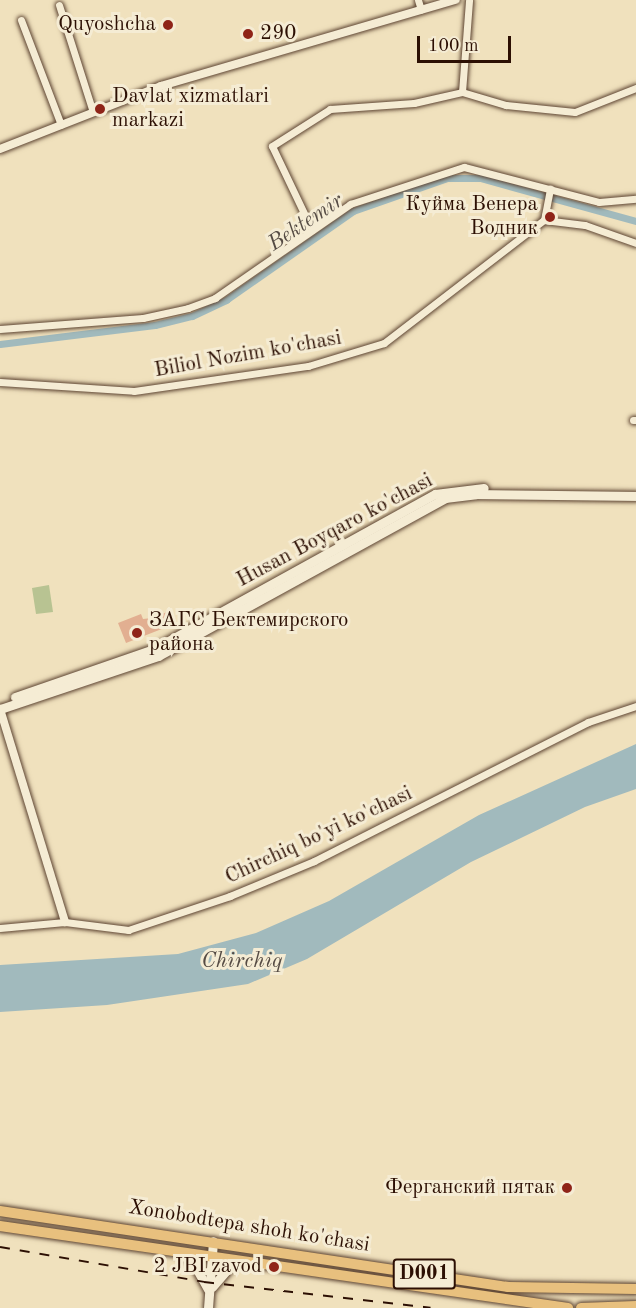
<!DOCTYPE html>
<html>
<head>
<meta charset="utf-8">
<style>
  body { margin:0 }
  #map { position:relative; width:636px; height:1308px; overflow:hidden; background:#f0e1bd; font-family:"Old Standard TT",serif }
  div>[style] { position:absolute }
  .green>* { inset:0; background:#b8c392 }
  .water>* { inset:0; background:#a1babd }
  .canal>* { height:7px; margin:-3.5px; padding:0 3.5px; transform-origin:3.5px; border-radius:3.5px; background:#a1babd }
  .building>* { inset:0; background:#e2af91 }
  .roads { filter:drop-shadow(0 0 2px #5d4432) drop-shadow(0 0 2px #5d4432) }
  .minor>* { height:7px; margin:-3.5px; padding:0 3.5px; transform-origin:3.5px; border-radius:3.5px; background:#f5ecd4 }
  .tertiary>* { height:8px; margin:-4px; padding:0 4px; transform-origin:4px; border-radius:4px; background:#f5ecd4 }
  .secondary>* { height:9px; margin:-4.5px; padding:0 4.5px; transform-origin:4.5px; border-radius:4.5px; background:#f5ecd4 }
  .trunk>* { height:10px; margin:-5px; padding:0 5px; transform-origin:5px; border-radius:5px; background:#e8c07e }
  .rail>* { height:2px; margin-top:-1px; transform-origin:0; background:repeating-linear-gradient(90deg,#2c0f03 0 10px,transparent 0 20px) }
  .dots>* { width:16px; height:16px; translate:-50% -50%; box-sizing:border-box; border:3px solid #f5ecd4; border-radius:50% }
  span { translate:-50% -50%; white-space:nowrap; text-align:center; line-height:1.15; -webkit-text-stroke:6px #f5ecd4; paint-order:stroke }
  .shield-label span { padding:2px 4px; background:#f5ecd4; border:2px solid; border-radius:4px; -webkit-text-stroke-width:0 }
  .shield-label { font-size:20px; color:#2c0f03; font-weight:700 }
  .poi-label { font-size:21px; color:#2c0f03 }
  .right { translate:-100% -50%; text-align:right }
  .left { translate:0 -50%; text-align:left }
  .street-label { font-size:21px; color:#2c0f03 }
  .water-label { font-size:22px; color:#554b44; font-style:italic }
  .scale { position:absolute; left:417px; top:36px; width:94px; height:27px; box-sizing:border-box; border:3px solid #2c0f03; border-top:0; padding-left:8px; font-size:18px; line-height:21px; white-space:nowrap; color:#2c0f03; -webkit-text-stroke:4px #f5ecd4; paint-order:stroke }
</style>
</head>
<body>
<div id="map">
  <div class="green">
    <i style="clip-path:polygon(49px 585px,53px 612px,36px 614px,32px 588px)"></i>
  </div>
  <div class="water">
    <i style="clip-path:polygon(636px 744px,636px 789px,585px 807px,471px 862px,307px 959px,248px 984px,107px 1005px,0 1012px,0 965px,178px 954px,256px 933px,329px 901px,479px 815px)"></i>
  </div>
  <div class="canal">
    <i style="left:0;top:344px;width:156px;rotate:-7deg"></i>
    <i style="left:155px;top:325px;width:38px;rotate:-14deg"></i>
    <i style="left:192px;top:316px;width:38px;rotate:-25deg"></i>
    <i style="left:226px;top:300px;width:155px;rotate:-35deg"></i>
    <i style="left:353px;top:211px;width:100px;rotate:-19.3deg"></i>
    <i style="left:447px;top:178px;width:33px"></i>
    <i style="left:480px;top:178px;width:162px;rotate:15.4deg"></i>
  </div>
  <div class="building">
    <i style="clip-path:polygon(172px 610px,177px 623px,126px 643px,118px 623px,141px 614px,143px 619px,152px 618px)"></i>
  </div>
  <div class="roads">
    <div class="minor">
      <i style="left:418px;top:0;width:10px;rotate:73deg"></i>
      <i style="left:59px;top:5px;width:112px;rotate:72.4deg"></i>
      <i style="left:21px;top:20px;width:112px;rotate:69.1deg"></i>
      <i style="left:462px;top:92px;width:92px;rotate:-85.6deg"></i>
      <i style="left:544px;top:220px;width:32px;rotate:-79deg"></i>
      <i style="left:312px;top:230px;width:93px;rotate:-115.5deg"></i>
      <i style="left:272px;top:146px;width:69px;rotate:-32.5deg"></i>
      <i style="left:330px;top:109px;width:84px;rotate:-4.1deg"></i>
      <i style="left:414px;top:103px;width:49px;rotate:-12.9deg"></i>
      <i style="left:462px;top:92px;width:46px;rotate:16.5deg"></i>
      <i style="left:506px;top:105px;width:69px;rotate:5.8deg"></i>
      <i style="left:575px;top:112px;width:66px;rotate:-21.5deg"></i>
      <i style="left:0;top:329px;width:143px;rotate:-4.4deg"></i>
      <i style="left:143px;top:318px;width:46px;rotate:-12.5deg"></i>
      <i style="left:188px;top:308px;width:29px;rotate:-20deg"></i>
      <i style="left:215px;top:298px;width:165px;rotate:-34.8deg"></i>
      <i style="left:350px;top:204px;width:120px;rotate:-18deg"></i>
      <i style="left:464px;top:167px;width:139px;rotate:14.5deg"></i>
      <i style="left:599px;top:202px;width:37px;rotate:-5deg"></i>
      <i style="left:0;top:382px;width:134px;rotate:3.8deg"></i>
      <i style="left:134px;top:391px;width:176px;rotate:-8.2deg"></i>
      <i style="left:308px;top:366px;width:79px;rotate:-16.8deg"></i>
      <i style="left:384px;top:343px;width:202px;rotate:-37.6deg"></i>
      <i style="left:544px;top:220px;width:41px;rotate:7deg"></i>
      <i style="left:585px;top:225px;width:54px;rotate:19.4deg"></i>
      <i style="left:633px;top:420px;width:3px"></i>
      <i style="left:0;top:928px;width:65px;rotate:-5.3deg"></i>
      <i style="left:65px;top:922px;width:64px;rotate:7.2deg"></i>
      <i style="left:128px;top:930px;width:108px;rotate:-18.4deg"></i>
      <i style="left:230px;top:896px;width:91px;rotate:-22.6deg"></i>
      <i style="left:314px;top:861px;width:307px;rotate:-26.9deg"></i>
      <i style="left:588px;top:722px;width:51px;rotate:-18.4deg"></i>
    </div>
    <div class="tertiary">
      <i style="left:0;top:149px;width:173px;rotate:-21.4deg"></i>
      <i style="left:161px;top:86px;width:307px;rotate:-16.3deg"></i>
      <i style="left:0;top:709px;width:223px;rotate:73deg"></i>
    </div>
    <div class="secondary">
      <i style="left:15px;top:697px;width:147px;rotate:-19.1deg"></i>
      <i style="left:154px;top:649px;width:321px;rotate:-28.9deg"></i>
      <i style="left:435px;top:494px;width:49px;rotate:-7deg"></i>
      <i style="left:0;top:709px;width:167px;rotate:-18.5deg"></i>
      <i style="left:158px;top:656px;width:328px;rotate:-28.8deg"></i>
      <i style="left:445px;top:498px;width:31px;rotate:-7deg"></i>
      <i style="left:476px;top:494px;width:160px;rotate:0.7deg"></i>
      <i style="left:180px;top:1253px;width:18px;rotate:38deg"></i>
      <i style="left:194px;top:1264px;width:29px;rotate:61deg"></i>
      <i style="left:212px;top:1287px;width:35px;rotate:-49deg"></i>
      <i style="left:208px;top:1308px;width:67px;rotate:-85.7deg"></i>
    </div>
    <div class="trunk">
      <i style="left:0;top:1211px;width:514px;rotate:8.51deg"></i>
      <i style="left:508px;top:1287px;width:128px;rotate:0.9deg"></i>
      <i style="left:0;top:1226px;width:574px;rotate:8.21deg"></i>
      <i style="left:581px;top:1308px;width:55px;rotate:-2.1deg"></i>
    </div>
  </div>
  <div class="rail">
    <i style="left:0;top:1247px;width:207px;rotate:9.7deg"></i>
    <i style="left:204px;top:1282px;width:228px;rotate:6.5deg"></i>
  </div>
  <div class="dots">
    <i style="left:168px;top:25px;background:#8f2418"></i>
    <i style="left:248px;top:34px;background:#8f2418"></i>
    <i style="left:100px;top:109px;background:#8f2418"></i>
    <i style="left:550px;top:217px;background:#8f2418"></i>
    <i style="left:137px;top:633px;background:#8f2418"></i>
    <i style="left:567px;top:1188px;background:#8f2418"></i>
    <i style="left:274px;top:1267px;background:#8f2418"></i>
  </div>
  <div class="shield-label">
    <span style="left:424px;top:1274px">D001</span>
  </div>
  <div class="poi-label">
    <span class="right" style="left:156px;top:25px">Quyoshcha</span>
    <span class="left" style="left:260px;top:34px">290</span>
    <span class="left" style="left:112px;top:109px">Davlat xizmatlari<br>markazi</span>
    <span class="right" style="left:538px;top:217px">Куйма Венера<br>Водник</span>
    <span class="left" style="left:149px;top:633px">ЗАГС Бектемирского<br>района</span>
    <span class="right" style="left:555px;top:1188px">Ферганский пятак</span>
    <span class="right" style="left:262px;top:1267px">2 JBI zavod</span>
  </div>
  <div class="street-label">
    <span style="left:248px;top:355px;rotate:-10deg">Biliol Nozim ko'chasi</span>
    <span style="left:335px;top:531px;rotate:-28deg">Husan Boyqaro ko'chasi</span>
    <span style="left:319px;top:836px;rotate:-25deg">Chirchiq bo'yi ko'chasi</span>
    <span style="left:249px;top:1227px;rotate:9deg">Xonobodtepa shoh ko'chasi</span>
  </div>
  <div class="water-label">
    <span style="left:306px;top:223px;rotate:-34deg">Bektemir</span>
    <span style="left:242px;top:962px">Chirchiq</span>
  </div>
  <div class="scale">100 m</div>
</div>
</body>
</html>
